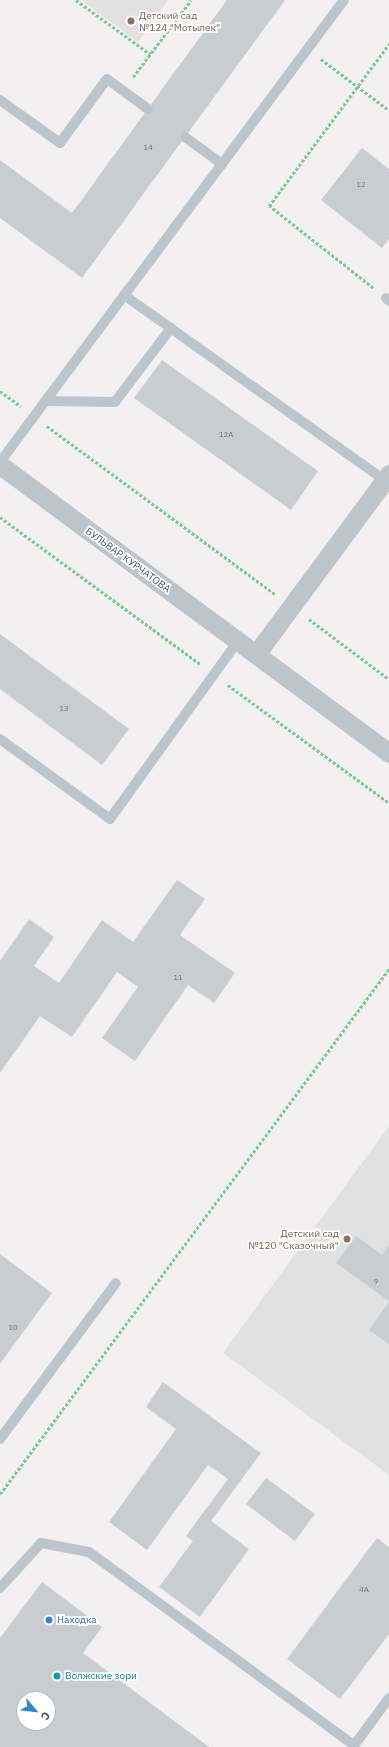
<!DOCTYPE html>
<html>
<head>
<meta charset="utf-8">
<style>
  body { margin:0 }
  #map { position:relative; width:389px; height:1747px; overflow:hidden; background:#f2f0f0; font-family:"IBM Plex Sans",sans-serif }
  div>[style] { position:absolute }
  .education>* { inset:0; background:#e2e1e1 }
  .building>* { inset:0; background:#cacdd0 }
  .path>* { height:2.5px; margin-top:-1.25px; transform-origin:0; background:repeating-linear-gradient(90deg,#80c49a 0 3px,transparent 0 5px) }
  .lane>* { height:10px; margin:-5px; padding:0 5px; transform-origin:5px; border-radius:5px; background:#bdc5ca }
  .street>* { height:19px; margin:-9.5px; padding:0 9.5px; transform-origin:9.5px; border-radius:9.5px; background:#bdc5ca }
  .dots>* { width:11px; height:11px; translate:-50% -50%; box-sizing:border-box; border:2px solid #fff; border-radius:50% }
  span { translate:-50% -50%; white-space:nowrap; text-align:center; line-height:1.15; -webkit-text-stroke:3.5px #fff; paint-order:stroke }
  .number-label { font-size:8px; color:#6a7378 }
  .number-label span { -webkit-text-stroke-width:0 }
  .education-label { font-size:10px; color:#785e54 }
  .left { translate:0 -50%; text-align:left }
  .right { translate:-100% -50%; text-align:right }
  .street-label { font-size:10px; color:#4a555b }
  .shop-label { font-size:10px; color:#366cbe }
  .culture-label { font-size:10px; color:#0d838f }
  .north { position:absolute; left:16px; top:1691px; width:40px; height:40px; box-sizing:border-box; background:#fff; border:1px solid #b7bbbd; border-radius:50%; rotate:118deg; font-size:11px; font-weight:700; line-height:16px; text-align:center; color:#4a555b }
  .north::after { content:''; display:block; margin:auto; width:14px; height:18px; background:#2f87cc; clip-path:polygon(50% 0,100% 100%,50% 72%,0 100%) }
</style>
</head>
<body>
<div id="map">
  <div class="education">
    <i style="clip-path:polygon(81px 0,168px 0,138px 42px)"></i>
    <i style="clip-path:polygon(389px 1126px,389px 1475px,223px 1353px)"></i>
  </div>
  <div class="building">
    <i style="clip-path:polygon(227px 0,285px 0,82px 278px,0 218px,0 160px,72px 213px)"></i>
    <i style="clip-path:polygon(362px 148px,389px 169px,389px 239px,382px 248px,321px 200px)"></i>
    <i style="clip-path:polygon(162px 360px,318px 471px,291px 510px,134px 398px)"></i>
    <i style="clip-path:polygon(0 634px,129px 729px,102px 765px,0 689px)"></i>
    <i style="clip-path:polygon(177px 880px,205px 899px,180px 935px,235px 973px,214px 1003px,188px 985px,135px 1061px,102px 1038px,138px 987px,117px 972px,72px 1037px,40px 1016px,0 1073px,0 961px,29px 919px,54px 937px,34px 966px,59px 983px,102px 920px,133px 942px)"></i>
    <i style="clip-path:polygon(356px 1236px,382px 1255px,389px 1245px,389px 1301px,336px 1263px)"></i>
    <i style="clip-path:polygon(0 1254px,52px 1293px,0 1364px)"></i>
    <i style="clip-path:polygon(389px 1302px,389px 1344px,369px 1330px)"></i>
    <i style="clip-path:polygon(163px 1382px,261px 1453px,211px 1521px,249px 1549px,200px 1617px,159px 1587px,193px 1541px,186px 1536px,228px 1479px,208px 1465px,147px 1550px,109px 1522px,176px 1429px,146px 1407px)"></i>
    <i style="clip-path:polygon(266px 1478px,315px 1514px,295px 1541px,246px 1504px)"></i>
    <i style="clip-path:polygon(377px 1538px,389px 1547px,389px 1634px,340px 1699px,287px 1659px)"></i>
    <i style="clip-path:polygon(evenodd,42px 1582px,102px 1627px,83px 1653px,209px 1747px,0 1747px,0 1638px,42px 1582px,24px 1699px,48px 1699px,48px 1723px,24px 1723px,24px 1699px)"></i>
  </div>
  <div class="path">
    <i style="left:76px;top:0;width:92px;rotate:36.1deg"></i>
    <i style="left:321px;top:59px;width:85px;rotate:36.9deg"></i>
    <i style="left:133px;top:77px;width:96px;rotate:-53deg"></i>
    <i style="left:373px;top:288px;width:132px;rotate:-141.7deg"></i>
    <i style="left:269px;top:206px;width:202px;rotate:-53.5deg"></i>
    <i style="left:0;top:391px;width:26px;rotate:36deg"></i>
    <i style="left:47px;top:426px;width:283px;rotate:36.4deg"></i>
    <i style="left:0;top:517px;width:248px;rotate:36.3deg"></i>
    <i style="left:309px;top:619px;width:100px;rotate:36.9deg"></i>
    <i style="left:228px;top:685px;width:200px;rotate:36.2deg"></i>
    <i style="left:0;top:1494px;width:653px;rotate:-53.46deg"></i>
  </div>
  <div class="lane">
    <i style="left:0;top:100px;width:74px;rotate:35.6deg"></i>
    <i style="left:60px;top:143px;width:79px;rotate:-53.7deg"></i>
    <i style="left:107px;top:79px;width:51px;rotate:36.2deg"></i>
    <i style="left:185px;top:137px;width:46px;rotate:36.1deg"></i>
    <i style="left:124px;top:295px;width:319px;rotate:35.4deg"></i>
    <i style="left:386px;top:298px;width:4px;rotate:45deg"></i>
    <i style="left:45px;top:401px;width:70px;rotate:0.8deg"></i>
    <i style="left:115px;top:402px;width:93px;rotate:-52.9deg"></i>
    <i style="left:0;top:462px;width:576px;rotate:-53.33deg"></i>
    <i style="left:0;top:739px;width:136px;rotate:36deg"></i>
    <i style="left:110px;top:819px;width:219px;rotate:-54.3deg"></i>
    <i style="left:0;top:1439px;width:194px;rotate:-53.4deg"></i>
    <i style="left:0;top:1588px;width:61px;rotate:-47.7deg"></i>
    <i style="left:41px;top:1543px;width:49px;rotate:10.6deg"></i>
    <i style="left:89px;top:1552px;width:328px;rotate:36.1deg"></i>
    <i style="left:353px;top:1747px;width:61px;rotate:-53.7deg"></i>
  </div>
  <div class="street">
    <i style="left:0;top:465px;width:484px;rotate:36.5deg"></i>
    <i style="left:256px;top:654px;width:224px;rotate:-53.5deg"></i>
  </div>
  <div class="dots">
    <i style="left:131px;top:21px;background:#8d6e63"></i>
    <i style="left:347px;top:1239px;background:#8d6e63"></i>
    <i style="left:49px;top:1620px;background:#3f7fe0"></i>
    <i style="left:57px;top:1676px;background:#0f9aa8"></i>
  </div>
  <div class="number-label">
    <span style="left:148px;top:148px">14</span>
    <span style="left:361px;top:185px">12</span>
    <span style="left:226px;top:435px">12А</span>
    <span style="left:64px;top:709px">13</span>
    <span style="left:178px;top:978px">11</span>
    <span style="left:376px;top:1282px">9</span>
    <span style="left:13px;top:1328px">10</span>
    <span style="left:364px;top:1590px">4А</span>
  </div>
  <div class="education-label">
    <span class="left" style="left:139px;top:21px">Детский сад<br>№124 "Мотылек"</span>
    <span class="right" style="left:339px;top:1239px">Детский сад<br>№120 "Сказочный"</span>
  </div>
  <div class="street-label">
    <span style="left:128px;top:560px;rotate:36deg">БУЛЬВАР КУРЧАТОВА</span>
  </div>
  <div class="shop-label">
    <span class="left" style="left:57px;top:1620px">Находка</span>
  </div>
  <div class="culture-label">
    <span class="left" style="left:65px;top:1676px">Волжские зори</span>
  </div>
  <div class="north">С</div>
</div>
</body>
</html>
